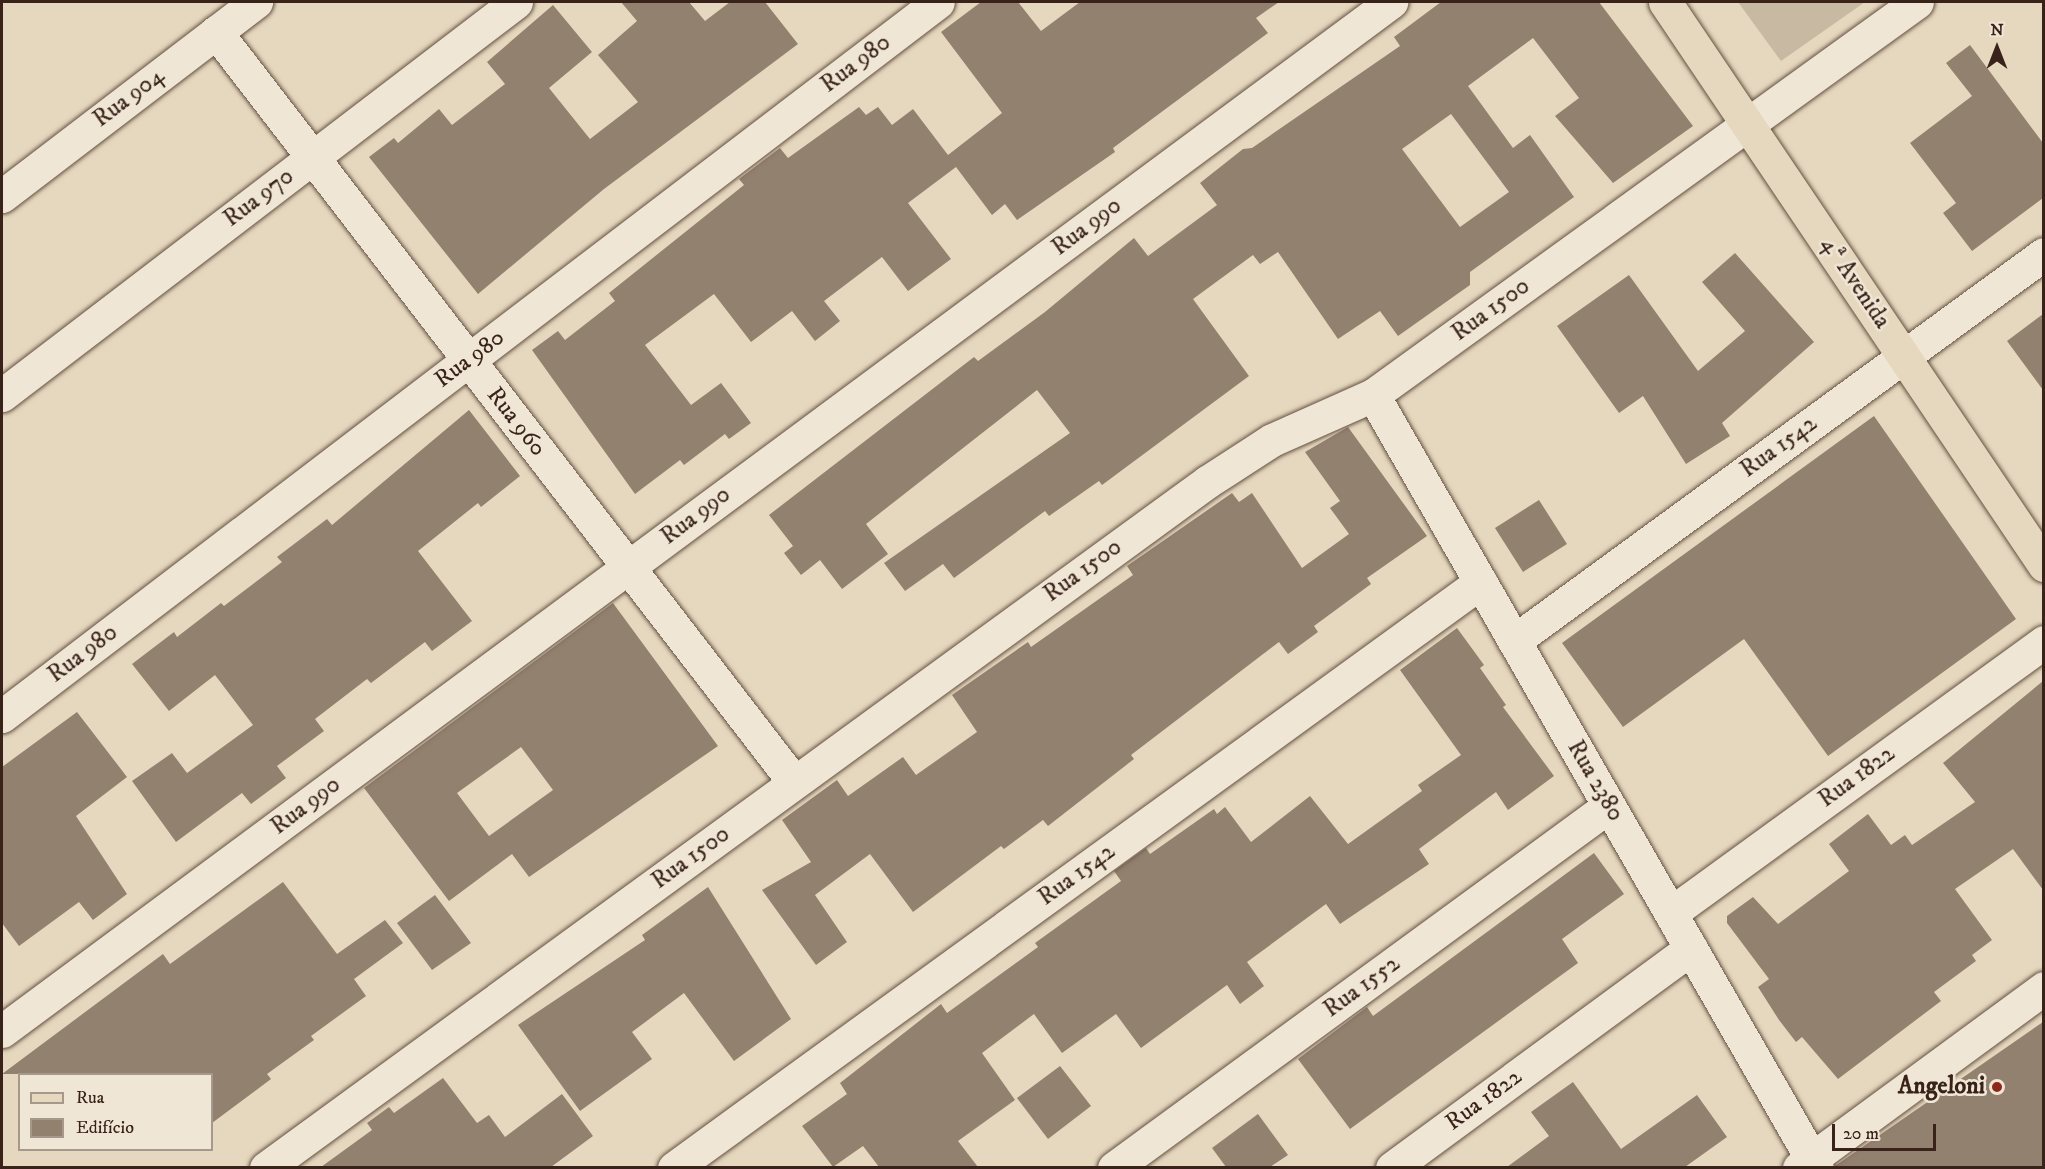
<!DOCTYPE html>
<html>
<head>
<meta charset="utf-8">
<style>
  body { margin:0 }
  #map { position:relative; width:2045px; height:1169px; overflow:hidden; background:#e6d8be; font-family:"IM FELL DW Pica",serif }
  div>[style] { position:absolute }
  .green>* { inset:0; background:#c8b9a2 }
  .building>* { inset:0; background:#92816f }
  .roads { filter:drop-shadow(0 0 2px #645042) drop-shadow(0 0 2px #645042) }
  .street>* { height:33px; margin:-16.5px; padding:0 16.5px; transform-origin:16.5px; border-radius:16.5px; background:#efe6d5 }
  .secondary>* { height:33px; margin:-16.5px; padding:0 16.5px; transform-origin:16.5px; border-radius:16.5px; background:#efe6d5 }
  .primary>* { height:33px; margin:-16.5px; padding:0 16.5px; transform-origin:16.5px; border-radius:16.5px; background:#e6d8be }
  .dots>* { width:16px; height:16px; translate:-50% -50%; box-sizing:border-box; border:3px solid #efe6d5; border-radius:50% }
  span { translate:-50% -50%; white-space:nowrap; text-align:center; line-height:1.15; -webkit-text-stroke:5px #efe6d5; paint-order:stroke }
  .street-label { font-size:24px; color:#382219 }
  .poi-label { font-size:24px; color:#382219; font-weight:700 }
  .right { translate:-100% -50%; text-align:right }
  .frame { position:absolute; inset:0; border:3px solid #382219; pointer-events:none }
  .legend { position:absolute; left:18px; top:1073px; width:195px; height:78px; box-sizing:border-box; background:#efe6d5; border:2px solid #a6988a; margin:0; padding:8px 10px; list-style:none; font-size:18px; color:#382219 }
  .legend li { display:flex; align-items:center; gap:12px; height:30px }
  .legend b { width:30px; border:2px solid #a6988a }
  .north { position:absolute; left:1967px; top:18px; width:60px; height:60px; -webkit-text-stroke:4px #efe6d5; paint-order:stroke; rotate:0deg; font-size:16px; font-weight:700; line-height:24px; text-align:center; color:#382219 }
  .north::after { content:''; display:block; margin:auto; width:21px; height:27px; background:#382219; clip-path:polygon(50% 0,100% 100%,50% 72%,0 100%) }
  .scale { position:absolute; left:1832px; top:1124px; width:104px; height:27px; box-sizing:border-box; border:3px solid #382219; border-top:0; padding-left:8px; font-size:18px; line-height:21px; white-space:nowrap; color:#382219; -webkit-text-stroke:4px #efe6d5; paint-order:stroke }
</style>
</head>
<body>
<div id="map">
  <div class="green">
    <i style="clip-path:polygon(1738px 2px,1865px 2px,1781px 61px)"></i>
  </div>
  <div class="building">
    <i style="clip-path:polygon(621px 2px,689px 2px,705px 21px,730px 2px,765px 2px,798px 44px,604px 189px,478px 294px,369px 157px,394px 138px,398px 143px,439px 109px,452px 125px,505px 84px,487px 62px,553px 5px,592px 52px,549px 88px,590px 139px,638px 102px,598px 55px,637px 21px)"></i>
    <i style="clip-path:polygon(981px 2px,1018px 2px,1041px 31px,1080px 2px,1279px 2px,1256px 18px,1268px 33px,1113px 148px,1115px 152px,1017px 220px,1005px 204px,992px 215px,956px 167px,908px 203px,951px 259px,908px 291px,882px 257px,824px 301px,840px 321px,815px 341px,792px 311px,751px 342px,714px 294px,645px 345px,691px 405px,721px 383px,751px 423px,729px 439px,725px 434px,684px 465px,680px 460px,635px 494px,532px 350px,558px 331px,565px 340px,615px 301px,609px 293px,744px 185px,739px 179px,780px 148px,788px 158px,859px 107px,866px 115px,878px 107px,892px 125px,913px 109px,948px 155px,1002px 113px,941px 32px)"></i>
    <i style="clip-path:polygon(evenodd,1441px 2px,1599px 2px,1693px 126px,1613px 183px,1555px 116px,1579px 98px,1533px 38px,1468px 86px,1513px 148px,1530px 135px,1574px 197px,1470px 272px,1470px 285px,1398px 336px,1380px 311px,1338px 339px,1278px 252px,1260px 264px,1253px 255px,1193px 299px,1249px 376px,1102px 485px,1099px 481px,1049px 516px,1045px 511px,954px 578px,943px 564px,905px 591px,884px 563px,1070px 433px,1037px 390px,866px 524px,888px 554px,842px 589px,820px 560px,801px 575px,784px 553px,793px 546px,769px 515px,974px 357px,978px 361px,1045px 312px,1134px 238px,1148px 256px,1217px 205px,1200px 183px,1243px 149px,1252px 148px,1400px 46px,1394px 37px,1441px 2px,1451px 114px,1509px 192px,1460px 227px,1402px 149px,1451px 114px)"></i>
    <i style="clip-path:polygon(1970px 45px,2043px 143px,2043px 198px,1972px 251px,1943px 213px,1956px 203px,1910px 143px,1972px 96px,1946px 63px)"></i>
    <i style="clip-path:polygon(1735px 253px,1814px 342px,1722px 423px,1730px 436px,1686px 464px,1643px 396px,1619px 413px,1557px 326px,1629px 275px,1698px 371px,1745px 331px,1702px 282px)"></i>
    <i style="clip-path:polygon(2043px 314px,2043px 390px,2007px 341px)"></i>
    <i style="clip-path:polygon(469px 410px,520px 476px,481px 507px,478px 503px,418px 551px,472px 621px,432px 651px,425px 642px,371px 683px,367px 679px,315px 719px,324px 731px,277px 766px,286px 778px,251px 804px,242px 793px,176px 842px,132px 781px,172px 753px,187px 773px,253px 725px,215px 675px,169px 711px,132px 664px,174px 632px,177px 637px,221px 603px,224px 606px,282px 562px,277px 557px,327px 519px,332px 525px)"></i>
    <i style="clip-path:polygon(1874px 416px,2016px 619px,1828px 756px,1744px 639px,1623px 727px,1562px 643px)"></i>
    <i style="clip-path:polygon(1348px 427px,1427px 536px,1367px 578px,1371px 584px,1314px 626px,1318px 632px,1288px 654px,1279px 642px,1131px 755px,1134px 759px,1048px 826px,1043px 820px,1004px 849px,1001px 846px,913px 912px,870px 854px,815px 895px,847px 942px,816px 965px,762px 890px,811px 862px,782px 820px,837px 780px,848px 796px,903px 757px,916px 775px,977px 732px,952px 695px,1028px 642px,1031px 647px,1133px 575px,1127px 566px,1232px 493px,1239px 502px,1252px 493px,1302px 568px,1349px 534px,1330px 508px,1340px 501px,1305px 452px)"></i>
    <i style="clip-path:polygon(1539px 500px,1567px 544px,1523px 572px,1495px 528px)"></i>
    <i style="clip-path:polygon(evenodd,613px 603px,718px 746px,529px 877px,512px 854px,449px 901px,364px 788px,613px 603px,521px 747px,553px 790px,489px 836px,457px 793px,521px 747px)"></i>
    <i style="clip-path:polygon(1457px 628px,1484px 665px,1480px 668px,1506px 705px,1503px 707px,1554px 776px,1508px 810px,1496px 792px,1419px 849px,1429px 864px,1340px 924px,1326px 904px,1247px 962px,1264px 986px,1240px 1004px,1227px 985px,1141px 1048px,1116px 1014px,1062px 1053px,1034px 1014px,982px 1053px,1015px 1100px,958px 1141px,978px 1167px,879px 1167px,863px 1146px,833px 1167px,802px 1126px,847px 1094px,840px 1083px,941px 1004px,947px 1013px,1038px 947px,1035px 943px,1121px 881px,1114px 871px,1146px 848px,1150px 854px,1214px 809px,1217px 814px,1225px 807px,1251px 842px,1310px 796px,1348px 844px,1422px 791px,1418px 785px,1461px 755px,1400px 670px)"></i>
    <i style="clip-path:polygon(2043px 681px,2043px 890px,2013px 849px,1955px 889px,1992px 940px,1972px 955px,1976px 961px,1934px 992px,1941px 1001px,1838px 1079px,1802px 1037px,1796px 1042px,1779px 1020px,1758px 987px,1769px 979px,1727px 923px,1727px 916px,1753px 897px,1778px 924px,1849px 871px,1829px 844px,1868px 814px,1891px 845px,1905px 835px,1912px 845px,1975px 802px,1943px 763px)"></i>
    <i style="clip-path:polygon(77px 712px,127px 777px,76px 816px,127px 894px,93px 920px,79px 902px,19px 946px,2px 923px,2px 767px)"></i>
    <i style="clip-path:polygon(1594px 853px,1624px 894px,1562px 939px,1578px 963px,1350px 1129px,1298px 1059px,1367px 1007px,1373px 1016px)"></i>
    <i style="clip-path:polygon(283px 882px,337px 954px,385px 920px,403px 943px,354px 979px,366px 996px,311px 1036px,314px 1040px,267px 1074px,271px 1079px,212px 1123px,212px 1074px,2px 1074px,163px 954px,170px 964px)"></i>
    <i style="clip-path:polygon(708px 887px,791px 1019px,734px 1061px,684px 993px,632px 1032px,652px 1059px,580px 1111px,518px 1025px,645px 940px,642px 935px)"></i>
    <i style="clip-path:polygon(435px 895px,471px 943px,432px 970px,397px 923px)"></i>
    <i style="clip-path:polygon(2043px 1022px,2043px 1167px,1836px 1167px,1835px 1166px)"></i>
    <i style="clip-path:polygon(1060px 1066px,1091px 1106px,1048px 1139px,1017px 1098px)"></i>
    <i style="clip-path:polygon(443px 1078px,477px 1123px,489px 1115px,505px 1137px,562px 1094px,593px 1136px,551px 1167px,321px 1167px,372px 1130px,367px 1123px,389px 1107px,394px 1113px)"></i>
    <i style="clip-path:polygon(1573px 1082px,1621px 1149px,1697px 1095px,1727px 1137px,1685px 1167px,1507px 1167px,1549px 1136px,1531px 1112px)"></i>
    <i style="clip-path:polygon(1258px 1114px,1288px 1155px,1270px 1167px,1226px 1167px,1212px 1148px)"></i>
  </div>
  <div class="roads">
    <div class="street">
      <i style="left:216px;top:32px;width:947px;rotate:52.38deg"></i>
      <i style="left:2px;top:196px;width:320px;rotate:-37.4deg"></i>
      <i style="left:2px;top:395px;width:647px;rotate:-37.4deg"></i>
      <i style="left:1373px;top:395px;width:891px;rotate:60.13deg"></i>
      <i style="left:1514px;top:641px;width:656px;rotate:-36.14deg"></i>
      <i style="left:2px;top:716px;width:1177px;rotate:-37.34deg"></i>
      <i style="left:1671px;top:913px;width:461px;rotate:-36deg"></i>
      <i style="left:2px;top:1031px;width:1729px;rotate:-36.53deg"></i>
      <i style="left:674px;top:1168px;width:997px;rotate:-35.99deg"></i>
      <i style="left:1114px;top:1168px;width:613px;rotate:-36.18deg"></i>
      <i style="left:1392px;top:1168px;width:371px;rotate:-36.3deg"></i>
      <i style="left:1799px;top:1168px;width:304px;rotate:-36.3deg"></i>
    </div>
    <div class="secondary">
      <i style="left:266px;top:1168px;width:1165px;rotate:-36.09deg"></i>
      <i style="left:1207px;top:482px;width:77px;rotate:-32.9deg"></i>
      <i style="left:1272px;top:440px;width:111px;rotate:-24deg"></i>
      <i style="left:1373px;top:395px;width:671px;rotate:-35.85deg"></i>
    </div>
    <div class="primary">
      <i style="left:1665px;top:2px;width:679px;rotate:56.05deg"></i>
    </div>
  </div>
  <div class="dots">
    <i style="left:1997px;top:1087px;background:#8f2418"></i>
  </div>
  <div class="street-label">
    <span style="left:856px;top:64px;rotate:-37deg">Rua 980</span>
    <span style="left:129px;top:98px;rotate:-37deg">Rua 904</span>
    <span style="left:259px;top:198px;rotate:-37deg">Rua 970</span>
    <span style="left:1087px;top:227px;rotate:-37deg">Rua 990</span>
    <span style="left:1855px;top:283px;rotate:56deg">4ª Avenida</span>
    <span style="left:1491px;top:310px;rotate:-36deg">Rua 1500</span>
    <span style="left:470px;top:359px;rotate:-37deg">Rua 980</span>
    <span style="left:516px;top:422px;rotate:52deg">Rua 960</span>
    <span style="left:1779px;top:447px;rotate:-36deg">Rua 1542</span>
    <span style="left:696px;top:516px;rotate:-37deg">Rua 990</span>
    <span style="left:1083px;top:571px;rotate:-36deg">Rua 1500</span>
    <span style="left:83px;top:654px;rotate:-37deg">Rua 980</span>
    <span style="left:1857px;top:777px;rotate:-36deg">Rua 1822</span>
    <span style="left:1595px;top:781px;rotate:60deg">Rua 2380</span>
    <span style="left:306px;top:806px;rotate:-37deg">Rua 990</span>
    <span style="left:691px;top:858px;rotate:-36deg">Rua 1500</span>
    <span style="left:1077px;top:875px;rotate:-36deg">Rua 1542</span>
    <span style="left:1362px;top:987px;rotate:-36deg">Rua 1552</span>
    <span style="left:1484px;top:1100px;rotate:-36deg">Rua 1822</span>
  </div>
  <div class="poi-label">
    <span class="right" style="left:1985px;top:1087px">Angeloni</span>
  </div>
  <div class="frame"></div>
  <ul class="legend">
  <li><b style="height:8px;background:#e6d8be"></b>Rua</li>
  <li><b style="height:16px;background:#92816f"></b>Edifício</li>
  </ul>
  <div class="north">N</div>
  <div class="scale">20 m</div>
</div>
</body>
</html>
